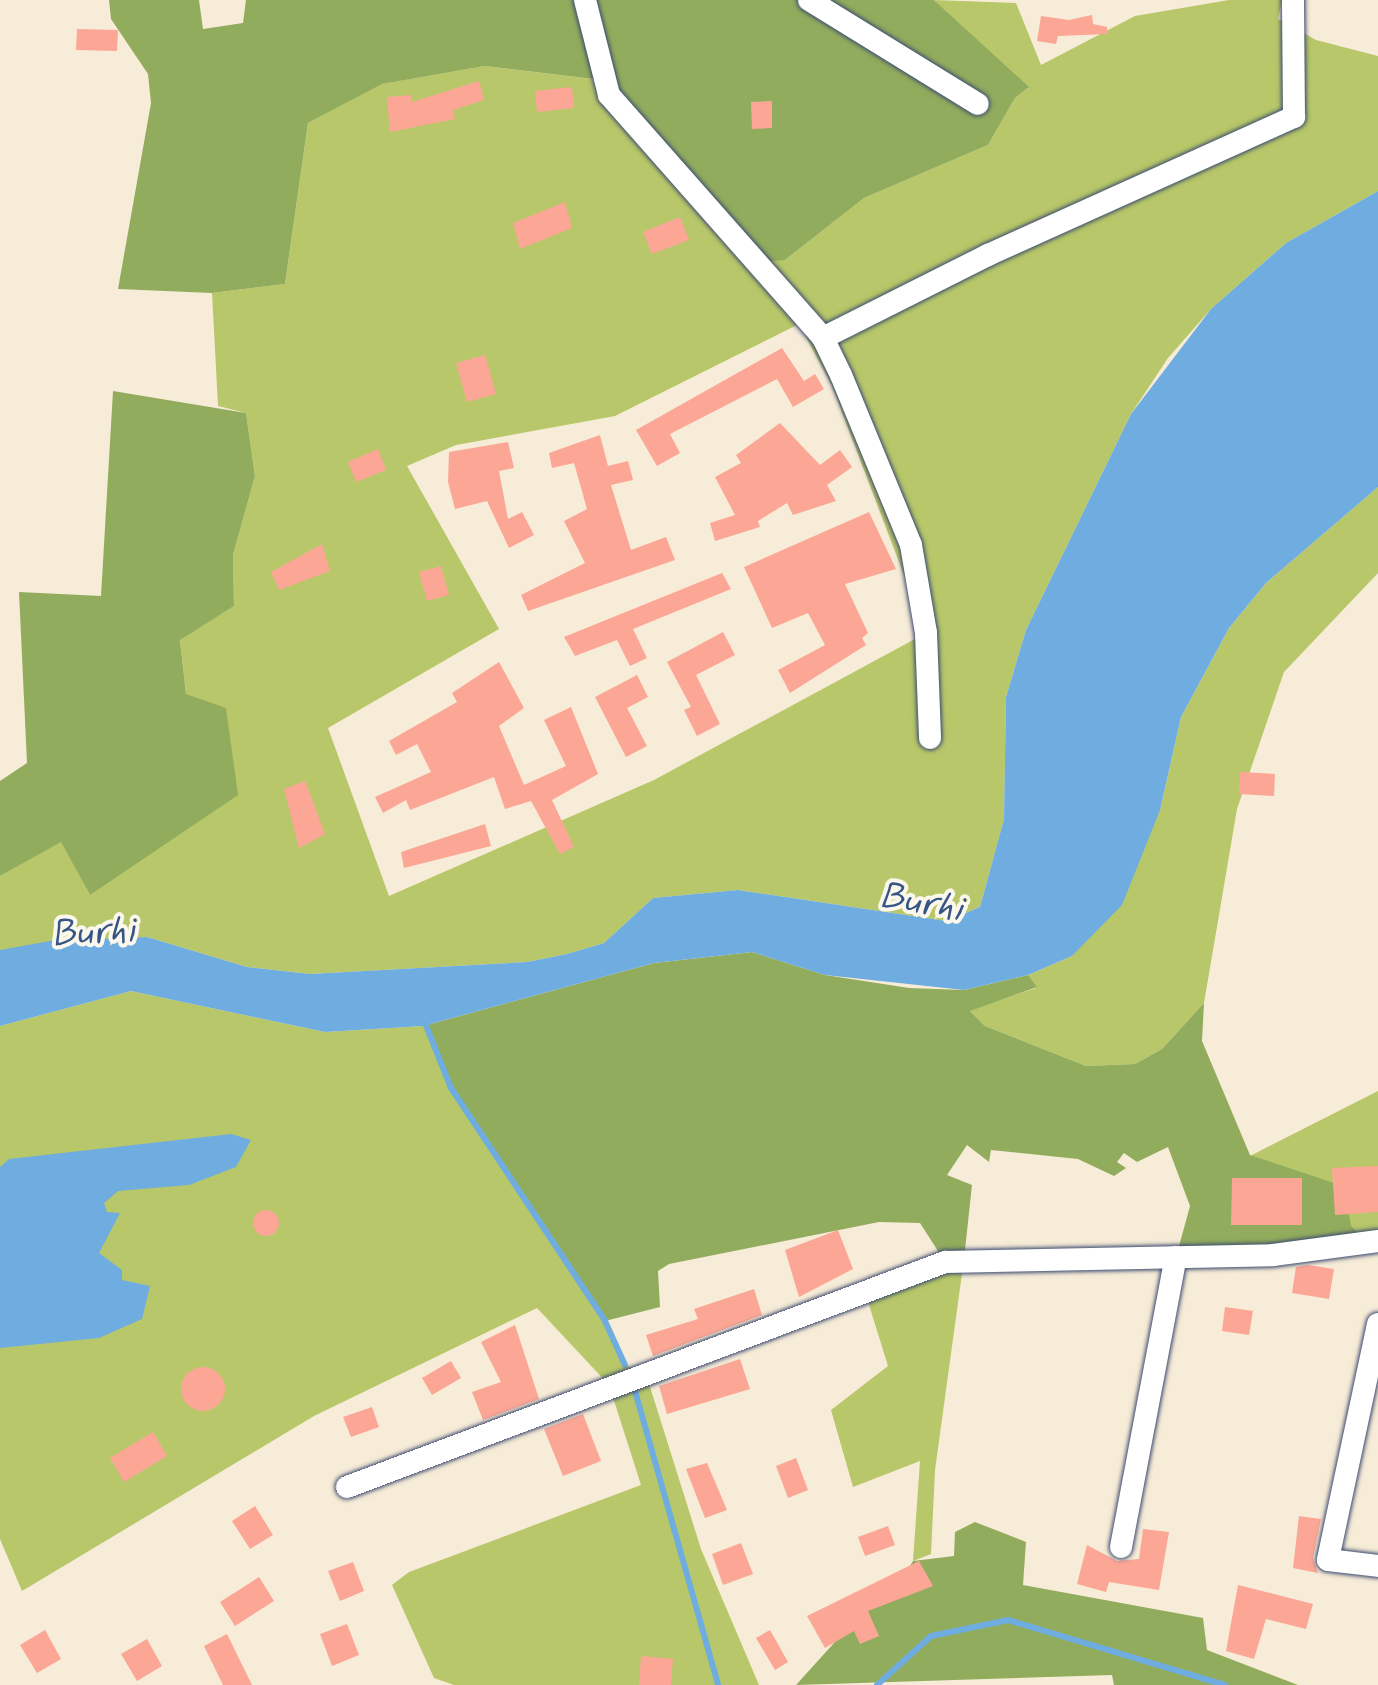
<!DOCTYPE html>
<html>
<head>
<meta charset="utf-8">
<style>
  body { margin:0 }
  #map { position:relative; width:1378px; height:1685px; overflow:hidden; background:#f7ecd7; font-family:Mynerve,sans-serif }
  div>[style] { position:absolute }
  .green>* { inset:0; background:#b8c769 }
  .forest>* { inset:0; background:#92ac5d }
  .water>* { inset:0; background:#6fade1 }
  .stream>* { height:6px; margin:-3px; padding:0 3px; transform-origin:3px; border-radius:3px; background:#6fade1 }
  .building>* { inset:0; background:#fca696 }
  .round { border-radius:50% }
  .roads { filter:drop-shadow(0 0 2px #3c4b70) drop-shadow(0 0 2px #3c4b70) }
  .street>* { height:22px; margin:-11px; padding:0 11px; transform-origin:11px; border-radius:11px; background:#fff }
  span { translate:-50% -50%; white-space:nowrap; text-align:center; line-height:1.15; -webkit-text-stroke:8px #fbf7ec; paint-order:stroke }
  .water-label { font-size:38px; color:#345585; font-style:italic }
</style>
</head>
<body>
<div id="map">
  <div class="green">
    <i style="clip-path:polygon(evenodd,934px 0,1016px 3px,1041px 65px,1135px 16px,1229px 0,1282px 0,1278px 19px,1316px 40px,1378px 56px,1378px 191px,1286px 243px,1211px 309px,1168px 358px,1131px 414px,1026px 630px,1006px 697px,1004px 819px,980px 907px,946px 921px,738px 890px,653px 898px,604px 943px,567px 954px,527px 962px,310px 974px,247px 967px,147px 937px,0 950px,0 876px,61px 841px,90px 895px,186px 694px,180px 639px,234px 606px,233px 555px,255px 476px,246px 413px,218px 406px,212px 293px,285px 284px,308px 123px,381px 84px,485px 66px,592px 79px,601px 98px,785px 260px,864px 198px,988px 145px,1015px 98px,1028px 88px,934px 0,799px 324px,832px 386px,926px 633px,654px 780px,389px 896px,328px 728px,499px 629px,407px 466px,456px 445px,615px 416px,799px 324px)"></i>
    <i style="clip-path:polygon(1378px 487px,1378px 573px,1284px 672px,1237px 809px,1204px 1003px,1162px 1049px,1135px 1064px,1086px 1066px,985px 1026px,969px 1010px,1036px 988px,1028px 975px,1072px 956px,1160px 810px,1181px 717px,1229px 628px,1266px 583px)"></i>
    <i style="clip-path:polygon(131px 991px,325px 1032px,423px 1026px,451px 1088px,605px 1321px,625px 1365px,646px 1374px,701px 1549px,759px 1685px,454px 1685px,434px 1678px,392px 1585px,409px 1572px,641px 1485px,609px 1385px,537px 1308px,314px 1416px,22px 1591px,0 1539px,0 1026px)"></i>
    <i style="clip-path:polygon(1378px 1091px,1378px 1241px,1367px 1243px,1351px 1225px,1250px 1156px)"></i>
    <i style="clip-path:polygon(964px 1259px,935px 1470px,931px 1554px,913px 1561px,920px 1461px,853px 1487px,831px 1410px,888px 1366px,865px 1292px)"></i>
  </div>
  <div class="forest">
    <i style="clip-path:polygon(109px 0,199px 0,203px 29px,243px 23px,246px 0,934px 0,1029px 87px,1015px 98px,988px 145px,864px 198px,785px 260px,745px 263px,601px 98px,593px 79px,485px 66px,382px 84px,308px 123px,285px 284px,212px 293px,118px 289px,151px 103px,148px 74px,111px 19px)"></i>
    <i style="clip-path:polygon(113px 391px,246px 413px,255px 476px,233px 555px,234px 606px,180px 640px,186px 694px,226px 708px,238px 795px,90px 895px,61px 842px,0 876px,0 781px,27px 763px,19px 592px,101px 596px)"></i>
    <i style="clip-path:polygon(752px 952px,825px 975px,909px 988px,964px 990px,1028px 975px,1037px 987px,970px 1011px,985px 1026px,1086px 1066px,1135px 1064px,1162px 1049px,1204px 1003px,1202px 1041px,1250px 1155px,1343px 1186px,1351px 1225px,1367px 1243px,1176px 1257px,1190px 1206px,1168px 1147px,1137px 1162px,1124px 1153px,1117px 1162px,1126px 1168px,1114px 1176px,1078px 1159px,991px 1150px,989px 1162px,967px 1145px,947px 1175px,972px 1185px,964px 1259px,945px 1262px,920px 1223px,879px 1222px,669px 1264px,658px 1271px,660px 1307px,605px 1321px,451px 1088px,423px 1026px,654px 963px)"></i>
    <i style="clip-path:polygon(975px 1522px,1026px 1542px,1023px 1585px,1203px 1618px,1207px 1650px,1298px 1685px,1114px 1685px,1112px 1675px,796px 1685px,872px 1601px,897px 1588px,913px 1561px,954px 1556px,955px 1532px)"></i>
  </div>
  <div class="water">
    <i style="clip-path:polygon(1378px 191px,1378px 487px,1266px 583px,1229px 628px,1181px 717px,1160px 810px,1122px 905px,1072px 956px,1028px 975px,964px 990px,825px 975px,752px 952px,654px 963px,423px 1026px,325px 1032px,131px 991px,0 1026px,0 950px,50px 941px,147px 937px,247px 967px,310px 974px,527px 962px,567px 954px,604px 943px,653px 898px,738px 890px,946px 921px,980px 907px,1004px 819px,1006px 697px,1026px 630px,1131px 414px,1211px 309px,1286px 243px)"></i>
    <i style="clip-path:polygon(231px 1134px,251px 1140px,236px 1167px,189px 1185px,118px 1191px,104px 1203px,107px 1212px,120px 1213px,99px 1253px,122px 1270px,122px 1280px,150px 1286px,142px 1319px,99px 1338px,0 1348px,0 1167px,9px 1159px)"></i>
  </div>
  <div class="stream">
    <i style="left:423px;top:1018px;width:75px;rotate:68.2deg"></i>
    <i style="left:451px;top:1088px;width:279px;rotate:56.5deg"></i>
    <i style="left:605px;top:1321px;width:48px;rotate:65.6deg"></i>
    <i style="left:635px;top:1391px;width:305px;rotate:74.2deg"></i>
    <i style="left:877px;top:1685px;width:73px;rotate:-42.2deg"></i>
    <i style="left:931px;top:1636px;width:79px;rotate:-11.7deg"></i>
    <i style="left:1008px;top:1620px;width:227px;rotate:16.7deg"></i>
  </div>
  <div class="building">
    <i style="clip-path:polygon(1092px 15px,1093px 24px,1107px 27px,1107px 34px,1058px 36px,1056px 44px,1037px 41px,1041px 16px,1069px 20px)"></i>
    <i style="clip-path:polygon(77px 29px,118px 30px,117px 51px,76px 50px)"></i>
    <i style="clip-path:polygon(479px 81px,484px 100px,453px 110px,455px 119px,390px 132px,387px 97px,411px 95px,412px 102px)"></i>
    <i style="clip-path:polygon(572px 87px,574px 108px,537px 112px,535px 91px)"></i>
    <i style="clip-path:polygon(772px 101px,772px 128px,752px 129px,751px 102px)"></i>
    <i style="clip-path:polygon(565px 202px,572px 228px,520px 249px,513px 223px)"></i>
    <i style="clip-path:polygon(680px 217px,689px 240px,652px 254px,643px 232px)"></i>
    <i style="clip-path:polygon(782px 348px,804px 381px,815px 374px,824px 389px,793px 407px,777px 379px,670px 434px,680px 453px,657px 466px,636px 430px)"></i>
    <i style="clip-path:polygon(485px 355px,496px 394px,467px 402px,456px 363px)"></i>
    <i style="clip-path:polygon(780px 423px,820px 465px,840px 450px,852px 467px,827px 485px,836px 501px,793px 515px,787px 503px,758px 521px,760px 527px,715px 541px,710px 523px,735px 515px,715px 477px,741px 463px,736px 455px)"></i>
    <i style="clip-path:polygon(600px 435px,608px 466px,628px 461px,633px 480px,611px 485px,631px 550px,666px 537px,675px 560px,528px 611px,521px 595px,585px 563px,564px 521px,587px 509px,574px 463px,552px 468px,549px 453px)"></i>
    <i style="clip-path:polygon(508px 442px,514px 468px,499px 471px,508px 519px,522px 512px,534px 535px,509px 548px,487px 501px,455px 509px,448px 482px,449px 452px)"></i>
    <i style="clip-path:polygon(378px 449px,386px 470px,356px 482px,348px 462px)"></i>
    <i style="clip-path:polygon(869px 512px,896px 569px,845px 584px,868px 633px,862px 638px,866px 645px,790px 693px,778px 670px,825px 645px,808px 613px,772px 628px,744px 567px)"></i>
    <i style="clip-path:polygon(322px 544px,330px 571px,279px 590px,271px 572px)"></i>
    <i style="clip-path:polygon(441px 566px,449px 595px,427px 601px,419px 572px)"></i>
    <i style="clip-path:polygon(722px 573px,731px 589px,633px 629px,647px 658px,630px 666px,617px 640px,575px 656px,564px 637px)"></i>
    <i style="clip-path:polygon(723px 632px,735px 655px,696px 675px,720px 724px,697px 736px,684px 710px,691px 707px,667px 662px)"></i>
    <i style="clip-path:polygon(499px 662px,524px 708px,499px 726px,524px 785px,566px 766px,544px 720px,571px 707px,598px 774px,552px 800px,574px 847px,560px 854px,531px 801px,505px 809px,494px 777px,410px 810px,406px 800px,383px 813px,375px 797px,431px 772px,417px 744px,396px 755px,389px 741px,457px 702px,452px 693px)"></i>
    <i style="clip-path:polygon(637px 675px,648px 697px,627px 708px,647px 746px,626px 757px,595px 697px)"></i>
    <i style="clip-path:polygon(1240px 772px,1275px 774px,1274px 796px,1239px 794px)"></i>
    <i style="clip-path:polygon(305px 781px,325px 834px,299px 848px,284px 789px)"></i>
    <i style="clip-path:polygon(485px 824px,491px 846px,404px 868px,401px 852px)"></i>
    <i style="clip-path:polygon(1378px 1166px,1378px 1212px,1335px 1215px,1332px 1168px)"></i>
    <i style="clip-path:polygon(1232px 1178px,1302px 1178px,1302px 1225px,1231px 1225px)"></i>
    <i class="round" style="left:253px;top:1210px;width:26px;height:26px"></i>
    <i style="clip-path:polygon(838px 1230px,853px 1269px,799px 1297px,785px 1250px)"></i>
    <i style="clip-path:polygon(1308px 1265px,1334px 1269px,1329px 1299px,1292px 1293px,1296px 1267px)"></i>
    <i style="clip-path:polygon(754px 1289px,762px 1315px,653px 1356px,646px 1335px,698px 1319px,694px 1309px)"></i>
    <i style="clip-path:polygon(1225px 1307px,1253px 1311px,1249px 1335px,1222px 1331px)"></i>
    <i style="clip-path:polygon(515px 1325px,539px 1399px,483px 1420px,472px 1392px,501px 1382px,481px 1342px)"></i>
    <i style="clip-path:polygon(740px 1359px,750px 1389px,667px 1414px,659px 1386px)"></i>
    <i style="clip-path:polygon(451px 1361px,461px 1378px,432px 1395px,422px 1378px)"></i>
    <i class="round" style="left:181px;top:1367px;width:44px;height:44px"></i>
    <i style="clip-path:polygon(372px 1407px,379px 1427px,351px 1437px,343px 1417px)"></i>
    <i style="clip-path:polygon(583px 1414px,601px 1461px,563px 1476px,544px 1429px)"></i>
    <i style="clip-path:polygon(153px 1432px,167px 1456px,124px 1482px,110px 1458px)"></i>
    <i style="clip-path:polygon(796px 1458px,808px 1490px,788px 1498px,776px 1466px)"></i>
    <i style="clip-path:polygon(707px 1463px,727px 1510px,705px 1518px,686px 1469px)"></i>
    <i style="clip-path:polygon(255px 1506px,273px 1535px,250px 1549px,232px 1521px)"></i>
    <i style="clip-path:polygon(1299px 1516px,1321px 1519px,1313px 1558px,1318px 1573px,1293px 1568px)"></i>
    <i style="clip-path:polygon(888px 1526px,895px 1545px,865px 1556px,858px 1537px)"></i>
    <i style="clip-path:polygon(1143px 1529px,1169px 1532px,1159px 1590px,1109px 1582px,1106px 1592px,1077px 1584px,1087px 1545px,1117px 1561px,1139px 1559px)"></i>
    <i style="clip-path:polygon(741px 1543px,753px 1574px,723px 1585px,712px 1554px)"></i>
    <i style="clip-path:polygon(919px 1561px,933px 1586px,868px 1611px,879px 1636px,860px 1644px,854px 1631px,825px 1648px,807px 1616px)"></i>
    <i style="clip-path:polygon(353px 1562px,364px 1591px,340px 1601px,328px 1571px)"></i>
    <i style="clip-path:polygon(259px 1577px,274px 1601px,235px 1626px,220px 1602px)"></i>
    <i style="clip-path:polygon(1238px 1585px,1313px 1604px,1306px 1629px,1266px 1619px,1254px 1659px,1226px 1651px)"></i>
    <i style="clip-path:polygon(347px 1624px,359px 1655px,332px 1666px,320px 1634px)"></i>
    <i style="clip-path:polygon(45px 1630px,61px 1659px,37px 1673px,20px 1645px)"></i>
    <i style="clip-path:polygon(770px 1630px,788px 1662px,775px 1670px,756px 1638px)"></i>
    <i style="clip-path:polygon(227px 1634px,252px 1685px,223px 1685px,204px 1646px)"></i>
    <i style="clip-path:polygon(147px 1639px,162px 1666px,137px 1681px,121px 1654px)"></i>
    <i style="clip-path:polygon(641px 1656px,673px 1659px,671px 1685px,639px 1685px)"></i>
  </div>
  <div class="roads">
    <div class="street">
      <i style="left:585px;top:0;width:98px;rotate:75.8deg"></i>
      <i style="left:609px;top:95px;width:324px;rotate:48.6deg"></i>
      <i style="left:823px;top:338px;width:41px;rotate:64.1deg"></i>
      <i style="left:841px;top:375px;width:184px;rotate:67.6deg"></i>
      <i style="left:911px;top:545px;width:89px;rotate:80.3deg"></i>
      <i style="left:926px;top:633px;width:105px;rotate:87.8deg"></i>
      <i style="left:809px;top:0;width:198px;rotate:31.6deg"></i>
      <i style="left:823px;top:338px;width:185px;rotate:-26.7deg"></i>
      <i style="left:988px;top:255px;width:336px;rotate:-24.3deg"></i>
      <i style="left:1294px;top:117px;width:117px;rotate:-90.5deg"></i>
      <i style="left:1378px;top:1324px;width:241px;rotate:102deg"></i>
      <i style="left:1328px;top:1560px;width:50px;rotate:6.8deg"></i>
      <i style="left:347px;top:1487px;width:639px;rotate:-20.62deg"></i>
      <i style="left:945px;top:1262px;width:328px;rotate:-1.2deg"></i>
      <i style="left:1273px;top:1255px;width:106px;rotate:-7.6deg"></i>
      <i style="left:1121px;top:1547px;width:295px;rotate:-79.3deg"></i>
    </div>
  </div>
  <div class="water-label">
    <span style="left:921px;top:903px;rotate:10deg">Burhi</span>
    <span style="left:93px;top:933px;rotate:-3deg">Burhi</span>
  </div>
</div>
</body>
</html>
